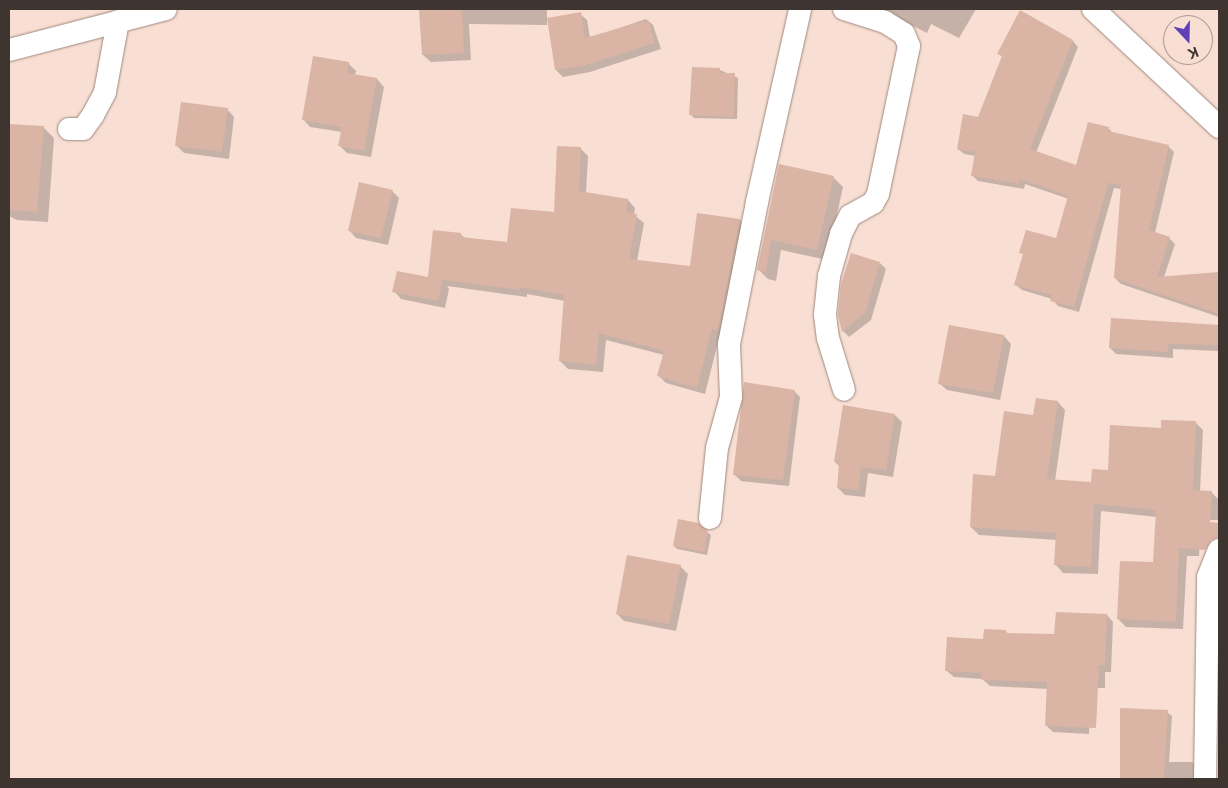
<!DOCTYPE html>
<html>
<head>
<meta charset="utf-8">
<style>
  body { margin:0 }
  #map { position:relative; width:1228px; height:788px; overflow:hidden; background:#f8ded3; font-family:Inter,sans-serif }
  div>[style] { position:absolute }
  .shadow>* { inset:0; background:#0003 }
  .building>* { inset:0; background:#dab4a4 }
  .roads { filter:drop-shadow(0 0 1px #9f877d) drop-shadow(0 0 1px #9f877d) }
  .minor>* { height:22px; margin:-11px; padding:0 11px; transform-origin:11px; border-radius:11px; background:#fff }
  span { translate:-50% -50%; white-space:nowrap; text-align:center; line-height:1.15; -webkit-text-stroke:5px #f8ded3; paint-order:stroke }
  .frame { position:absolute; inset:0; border:10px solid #3e3430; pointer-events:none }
  .north { position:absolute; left:1163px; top:15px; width:50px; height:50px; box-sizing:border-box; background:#f8ded3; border:1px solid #ae9a92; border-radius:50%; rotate:159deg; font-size:14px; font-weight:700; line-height:20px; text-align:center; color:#3e3430 }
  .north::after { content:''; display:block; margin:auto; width:18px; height:22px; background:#5f40b8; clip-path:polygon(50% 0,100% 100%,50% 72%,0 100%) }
</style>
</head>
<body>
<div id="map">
  <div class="shadow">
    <i style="clip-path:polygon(421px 9px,547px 9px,547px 25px,469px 24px,471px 60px,431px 62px,423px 55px)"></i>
    <i style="clip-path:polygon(879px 9px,976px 9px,959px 38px,931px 24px,927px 33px)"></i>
    <i style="clip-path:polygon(1020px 12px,1073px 41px,1078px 47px,1036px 153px,1077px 167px,1108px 128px,1113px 133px,1168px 146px,1174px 152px,1155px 233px,1169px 238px,1175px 244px,1164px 277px,1219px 274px,1219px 317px,1121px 284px,1115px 278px,1122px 189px,1114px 188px,1079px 312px,1058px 306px,1052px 299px,1022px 290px,1016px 285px,1024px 256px,1021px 252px,1057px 240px,1069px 199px,1025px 184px,1024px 189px,978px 181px,972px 175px,976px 156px,964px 154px,958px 149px,979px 118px,1003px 58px,999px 53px)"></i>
    <i style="clip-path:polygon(580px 14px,587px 20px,590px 38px,646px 19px,653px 25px,661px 49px,590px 72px,563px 77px,556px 70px,548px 19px)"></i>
    <i style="clip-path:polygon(348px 63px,356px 71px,355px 76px,377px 79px,384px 87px,371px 157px,347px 153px,340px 146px,342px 132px,310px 127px,303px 119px)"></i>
    <i style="clip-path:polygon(720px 70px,738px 78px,737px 119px,694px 118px,691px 115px)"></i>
    <i style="clip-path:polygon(227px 109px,234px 117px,229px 159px,184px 153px,176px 145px)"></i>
    <i style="clip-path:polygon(9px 125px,43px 127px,54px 138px,48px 222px,17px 220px,9px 216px)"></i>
    <i style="clip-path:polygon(580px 148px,588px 156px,586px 193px,628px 200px,635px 208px,634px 215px,644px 223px,637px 261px,691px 268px,740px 220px,747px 227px,705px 394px,666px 383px,659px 376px,664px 355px,606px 340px,603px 372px,568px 369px,560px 361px,565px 301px,527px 294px,527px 297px,447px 286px,449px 289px,445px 308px,401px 299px,394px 291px,429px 279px,460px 234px,465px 238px,508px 243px,555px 213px)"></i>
    <i style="clip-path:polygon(780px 166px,833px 177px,843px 187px,827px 260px,781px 250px,776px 281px,768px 279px,758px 269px)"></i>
    <i style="clip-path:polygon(392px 191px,399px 198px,388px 245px,356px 238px,349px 230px)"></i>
    <i style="clip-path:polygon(880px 263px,886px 269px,871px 320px,849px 337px,843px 331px,839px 315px)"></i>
    <i style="clip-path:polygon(1112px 319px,1219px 326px,1219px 351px,1173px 349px,1173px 358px,1116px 354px,1110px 348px)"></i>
    <i style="clip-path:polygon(1004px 336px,1011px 344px,1000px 400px,947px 390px,939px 383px)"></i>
    <i style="clip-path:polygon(794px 391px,800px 397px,789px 486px,741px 481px,734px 474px)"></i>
    <i style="clip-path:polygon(1058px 402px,1065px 410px,1055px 481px,1092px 484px,1162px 429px,1195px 422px,1203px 430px,1200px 492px,1211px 492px,1219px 500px,1218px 520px,1201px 520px,1199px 556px,1187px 556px,1183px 629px,1126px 627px,1118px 619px,1154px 564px,1157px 517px,1101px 511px,1098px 574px,1063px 573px,1056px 565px,1057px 540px,979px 535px,971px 527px,996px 477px,1034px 416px)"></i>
    <i style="clip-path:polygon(895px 415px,902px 422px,893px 477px,868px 473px,865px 497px,845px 495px,838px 488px,840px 467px,835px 462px)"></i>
    <i style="clip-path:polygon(707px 532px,711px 535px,707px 555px,677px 549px,674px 546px)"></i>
    <i style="clip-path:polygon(680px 566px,688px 574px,676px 631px,624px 621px,617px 614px)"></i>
    <i style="clip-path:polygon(1107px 615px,1113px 622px,1111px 672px,1105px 672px,1105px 688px,1091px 688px,1089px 734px,1053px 732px,1046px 725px,1048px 689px,990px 686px,982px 679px,954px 677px,947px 671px,985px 640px,1005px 631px,1009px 634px,1056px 636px)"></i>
    <i style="clip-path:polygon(1121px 710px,1167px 712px,1172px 716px,1169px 762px,1192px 762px,1196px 767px,1196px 779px,1121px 779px)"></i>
  </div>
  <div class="building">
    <i style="clip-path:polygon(419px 9px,462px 9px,464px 53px,422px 55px)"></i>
    <i style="clip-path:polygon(1020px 10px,1073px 40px,1030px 149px,1076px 165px,1088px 122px,1109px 127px,1108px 131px,1169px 145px,1149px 230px,1170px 237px,1157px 277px,1219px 272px,1219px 314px,1114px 278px,1121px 185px,1108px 183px,1074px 307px,1050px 301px,1052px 295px,1014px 285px,1023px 254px,1019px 253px,1026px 230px,1056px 238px,1068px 196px,1020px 179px,1019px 184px,971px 176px,975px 152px,957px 149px,963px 114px,978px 117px,1002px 56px,997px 54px)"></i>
    <i style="clip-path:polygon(581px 12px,585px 38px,648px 20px,655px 43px,582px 66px,555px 70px,547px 18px)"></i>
    <i style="clip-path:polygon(313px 56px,349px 62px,347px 73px,377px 78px,364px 151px,338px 146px,342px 127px,302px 120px)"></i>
    <i style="clip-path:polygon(692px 67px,720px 68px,720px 73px,735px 73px,734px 117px,689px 115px)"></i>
    <i style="clip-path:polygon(181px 102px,228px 108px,222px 152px,175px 146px)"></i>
    <i style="clip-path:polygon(9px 124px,44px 126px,37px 212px,9px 210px)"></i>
    <i style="clip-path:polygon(557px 146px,581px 147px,579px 191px,628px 199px,626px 212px,637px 214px,629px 259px,690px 266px,697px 213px,740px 219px,718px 330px,712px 329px,697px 388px,657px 376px,664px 351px,599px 333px,596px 365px,559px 361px,564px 295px,520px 287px,520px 290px,436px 279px,442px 280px,438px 301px,392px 292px,397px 271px,428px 277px,433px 230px,461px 233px,461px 237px,507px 242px,511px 208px,554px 212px)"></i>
    <i style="clip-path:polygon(779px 164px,834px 176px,817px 250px,771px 240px,766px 272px,757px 270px)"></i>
    <i style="clip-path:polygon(359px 182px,393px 190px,381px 238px,348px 231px)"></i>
    <i style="clip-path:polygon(851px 253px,880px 262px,865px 313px,842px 332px,838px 315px,841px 284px)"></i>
    <i style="clip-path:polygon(1111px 318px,1219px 325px,1219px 345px,1168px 344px,1168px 352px,1109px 348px)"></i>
    <i style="clip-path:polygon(949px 325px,1004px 335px,993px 393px,938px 384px)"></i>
    <i style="clip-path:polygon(744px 382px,795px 390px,783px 480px,733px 475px)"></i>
    <i style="clip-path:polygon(1036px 398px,1058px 401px,1047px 479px,1091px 482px,1092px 469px,1108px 470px,1110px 425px,1161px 428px,1161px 420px,1196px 421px,1193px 490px,1212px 491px,1210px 522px,1219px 523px,1219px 537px,1211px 540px,1205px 550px,1179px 548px,1176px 622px,1117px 619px,1120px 561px,1153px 562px,1156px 510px,1094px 504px,1091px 567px,1054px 565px,1056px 533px,970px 527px,973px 474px,995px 476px,1004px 411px,1033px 415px)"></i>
    <i style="clip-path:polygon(843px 405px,895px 414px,886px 470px,861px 467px,858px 490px,837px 488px,839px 463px,834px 462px)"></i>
    <i style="clip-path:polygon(678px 519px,698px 523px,708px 531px,704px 552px,673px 546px)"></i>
    <i style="clip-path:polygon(627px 555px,681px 565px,669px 624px,616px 614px)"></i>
    <i style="clip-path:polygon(1056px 612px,1107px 614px,1105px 665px,1099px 665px,1096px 728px,1045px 726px,1047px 682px,982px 680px,982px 673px,945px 671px,947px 637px,983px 639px,984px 629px,1006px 630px,1006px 633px,1054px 634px)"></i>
    <i style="clip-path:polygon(1120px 708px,1168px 710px,1164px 779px,1120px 779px)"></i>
  </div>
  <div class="roads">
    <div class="minor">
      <i style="left:844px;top:9px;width:43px;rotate:17.6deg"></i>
      <i style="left:885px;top:22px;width:22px;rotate:32deg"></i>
      <i style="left:904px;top:34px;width:13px;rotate:67deg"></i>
      <i style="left:909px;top:46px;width:151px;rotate:101.8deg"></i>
      <i style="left:878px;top:194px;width:10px;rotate:119deg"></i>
      <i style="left:873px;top:203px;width:26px;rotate:151deg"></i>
      <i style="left:850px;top:216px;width:20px;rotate:117deg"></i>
      <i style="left:841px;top:234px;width:44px;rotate:105.9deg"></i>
      <i style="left:829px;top:276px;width:39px;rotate:96deg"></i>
      <i style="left:825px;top:315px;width:23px;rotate:83deg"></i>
      <i style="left:828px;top:338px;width:54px;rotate:72.9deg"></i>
      <i style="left:1093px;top:9px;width:173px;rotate:43.1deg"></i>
      <i style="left:9px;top:50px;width:162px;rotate:-14.6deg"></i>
      <i style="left:69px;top:129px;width:14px"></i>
      <i style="left:83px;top:129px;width:17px;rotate:-54deg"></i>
      <i style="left:93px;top:115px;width:26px;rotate:-62deg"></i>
      <i style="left:105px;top:92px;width:72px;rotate:-79.6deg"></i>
      <i style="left:710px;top:518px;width:70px;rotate:-84.3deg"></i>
      <i style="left:717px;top:448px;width:53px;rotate:-74.6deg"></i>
      <i style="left:731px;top:397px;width:53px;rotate:-92.2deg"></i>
      <i style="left:729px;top:344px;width:145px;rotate:-78.8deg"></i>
      <i style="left:757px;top:202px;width:198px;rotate:-77.4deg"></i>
      <i style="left:1205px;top:779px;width:202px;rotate:-89.1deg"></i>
      <i style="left:1208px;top:577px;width:29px;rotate:-68deg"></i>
    </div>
  </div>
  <div class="frame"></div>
  <div class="north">K</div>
</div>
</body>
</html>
